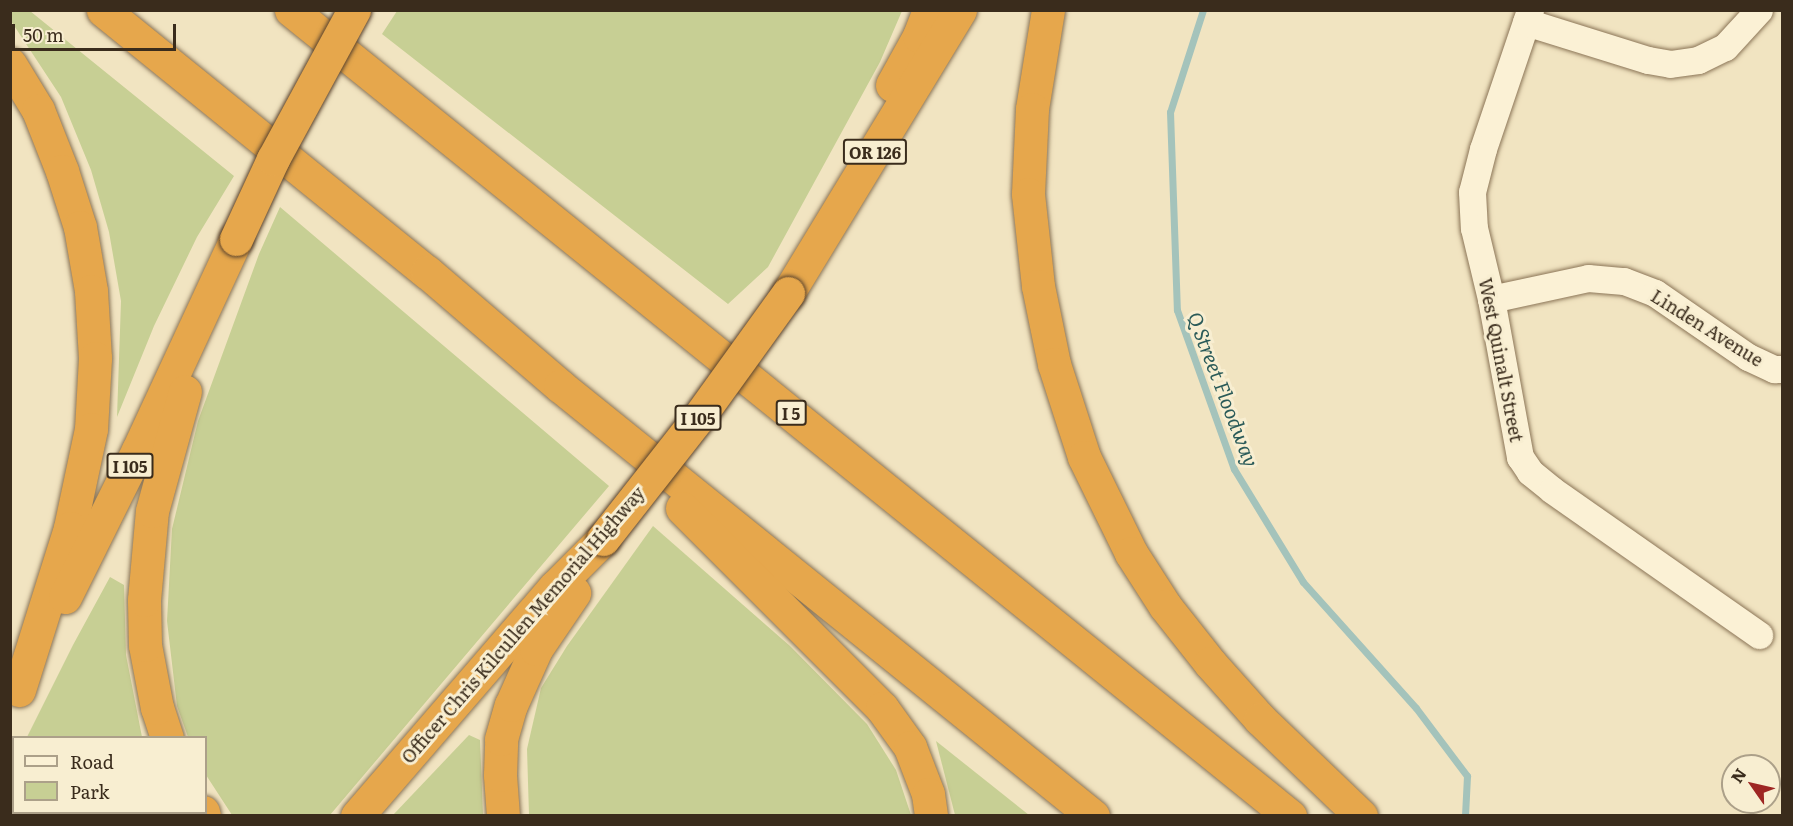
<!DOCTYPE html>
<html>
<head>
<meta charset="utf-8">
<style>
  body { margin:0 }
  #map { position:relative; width:1793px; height:826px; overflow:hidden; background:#f1e4c1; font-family:Literata,serif }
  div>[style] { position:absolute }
  .green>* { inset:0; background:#c7cf94 }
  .stream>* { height:7px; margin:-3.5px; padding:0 3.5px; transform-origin:3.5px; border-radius:3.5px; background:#a4c3bb }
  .roads { filter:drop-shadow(0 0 2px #8b7557) drop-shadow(0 0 2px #8b7557) }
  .minor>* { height:27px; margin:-13.5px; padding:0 13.5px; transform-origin:13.5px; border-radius:13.5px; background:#fbf1d5 }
  .tertiary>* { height:33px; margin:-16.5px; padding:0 16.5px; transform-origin:16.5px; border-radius:16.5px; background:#fbf1d5 }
  .motorway>* { height:33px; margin:-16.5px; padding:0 16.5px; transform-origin:16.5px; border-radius:16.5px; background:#e6a74c }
  .bridges { filter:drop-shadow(0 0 2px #59422c) drop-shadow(0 0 2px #59422c) }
  .motorway-bridge>* { height:33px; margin:-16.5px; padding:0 16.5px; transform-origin:16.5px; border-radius:16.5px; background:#e6a74c }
  span { translate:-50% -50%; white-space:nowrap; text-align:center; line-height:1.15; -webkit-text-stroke:6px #f8eed1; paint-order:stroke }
  .shield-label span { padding:2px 4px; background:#f8eed1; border:2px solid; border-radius:4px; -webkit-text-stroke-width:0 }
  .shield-label { font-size:16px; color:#3a2c1c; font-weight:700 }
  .street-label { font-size:18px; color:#3a2c1c }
  .water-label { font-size:20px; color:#2b5b59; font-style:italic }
  .frame { position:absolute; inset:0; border:12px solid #3a2c1c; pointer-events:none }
  .legend { position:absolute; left:12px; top:736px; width:195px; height:78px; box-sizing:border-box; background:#f8eed1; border:2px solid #aca089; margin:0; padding:8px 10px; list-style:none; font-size:18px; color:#3a2c1c }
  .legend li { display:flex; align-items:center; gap:12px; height:30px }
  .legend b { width:30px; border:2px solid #aca089 }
  .north { position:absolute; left:1721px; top:754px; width:60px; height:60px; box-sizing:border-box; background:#f8eed1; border:2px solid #aca089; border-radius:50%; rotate:304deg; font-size:16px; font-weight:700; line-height:24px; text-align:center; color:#3a2c1c }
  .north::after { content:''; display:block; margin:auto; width:21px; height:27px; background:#9e2623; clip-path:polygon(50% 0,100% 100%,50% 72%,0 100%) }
  .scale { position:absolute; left:12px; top:24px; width:164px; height:27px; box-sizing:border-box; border:3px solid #3a2c1c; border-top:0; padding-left:8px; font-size:18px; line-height:21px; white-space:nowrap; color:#3a2c1c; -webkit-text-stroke:4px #f8eed1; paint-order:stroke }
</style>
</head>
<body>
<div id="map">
  <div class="green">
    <i style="clip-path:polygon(11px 10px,30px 11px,234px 176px,197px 237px,154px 326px,117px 417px,121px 301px,109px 232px,91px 170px,61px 97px,11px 21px)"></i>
    <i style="clip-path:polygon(397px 11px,397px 10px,902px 11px,880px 62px,768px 267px,728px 304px,382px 34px)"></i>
    <i style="clip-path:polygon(280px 207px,609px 486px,330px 815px,232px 815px,206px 775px,206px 738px,188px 737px,177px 706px,167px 621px,172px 529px,198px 421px,259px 254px)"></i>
    <i style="clip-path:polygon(653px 526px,790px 646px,867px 724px,896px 770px,911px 815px,529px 815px,527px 749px,541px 688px,567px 646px)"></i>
    <i style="clip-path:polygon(110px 577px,124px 585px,126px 655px,142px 737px,27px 737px,73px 645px)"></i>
    <i style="clip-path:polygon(469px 735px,480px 740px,483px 815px,393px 815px)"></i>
    <i style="clip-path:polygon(936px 741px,1029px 815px,955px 815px)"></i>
  </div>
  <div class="stream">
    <i style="left:1203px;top:10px;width:107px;rotate:107.9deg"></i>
    <i style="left:1170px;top:112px;width:198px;rotate:88deg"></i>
    <i style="left:1177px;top:310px;width:169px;rotate:70.3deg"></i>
    <i style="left:1234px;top:469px;width:132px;rotate:58.6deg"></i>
    <i style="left:1303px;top:582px;width:169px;rotate:48.1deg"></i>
    <i style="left:1416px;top:708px;width:85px;rotate:53.1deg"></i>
    <i style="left:1467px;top:776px;width:40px;rotate:92.9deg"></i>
  </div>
  <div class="roads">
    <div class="minor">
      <i style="left:1530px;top:10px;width:147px;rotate:108.7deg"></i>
      <i style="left:1483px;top:149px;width:44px;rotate:104.3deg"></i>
      <i style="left:1472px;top:192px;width:36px;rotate:87deg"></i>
      <i style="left:1474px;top:228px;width:73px;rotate:76.5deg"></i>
      <i style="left:1491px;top:299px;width:161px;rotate:79.6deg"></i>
      <i style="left:1520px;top:457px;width:18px;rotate:56deg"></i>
      <i style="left:1530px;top:472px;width:28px;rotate:39deg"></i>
      <i style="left:1552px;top:490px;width:253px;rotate:35deg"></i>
      <i style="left:1526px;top:22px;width:128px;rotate:17.3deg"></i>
      <i style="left:1648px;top:60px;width:22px;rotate:10deg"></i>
      <i style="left:1670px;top:64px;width:28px;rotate:-8deg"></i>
      <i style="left:1698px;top:60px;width:30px;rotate:-26deg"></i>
      <i style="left:1725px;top:47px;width:50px;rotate:-47.4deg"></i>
      <i style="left:1491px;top:299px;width:99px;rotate:-12.2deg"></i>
      <i style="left:1588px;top:278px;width:36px;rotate:5deg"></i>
      <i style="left:1624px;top:281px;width:33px;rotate:21deg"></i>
      <i style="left:1655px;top:293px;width:113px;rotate:34.5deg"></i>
      <i style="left:1748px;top:357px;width:29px;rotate:25deg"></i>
      <i style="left:1774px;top:369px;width:8px"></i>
    </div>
    <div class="tertiary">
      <i style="left:10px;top:782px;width:4px;rotate:27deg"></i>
      <i style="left:54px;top:812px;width:6px;rotate:45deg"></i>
    </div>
    <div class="motorway">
      <i style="left:103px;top:10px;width:417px;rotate:39deg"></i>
      <i style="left:427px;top:272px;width:175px;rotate:40.6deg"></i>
      <i style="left:560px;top:386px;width:685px;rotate:38.9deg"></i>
      <i style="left:291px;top:10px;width:1284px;rotate:38.9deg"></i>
      <i style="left:1048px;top:10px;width:100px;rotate:99.2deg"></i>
      <i style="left:1032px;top:109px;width:85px;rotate:92.7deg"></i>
      <i style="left:1028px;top:194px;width:93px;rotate:83.8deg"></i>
      <i style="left:1038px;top:286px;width:80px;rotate:78.4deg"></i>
      <i style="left:1054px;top:364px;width:98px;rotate:72.1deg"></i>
      <i style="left:1084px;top:457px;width:107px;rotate:63.9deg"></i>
      <i style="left:1131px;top:553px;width:63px;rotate:57.3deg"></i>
      <i style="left:1165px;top:606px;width:73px;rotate:51.7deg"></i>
      <i style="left:1210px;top:663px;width:75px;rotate:48.2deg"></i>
      <i style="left:1260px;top:719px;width:140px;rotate:43.8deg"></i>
      <i style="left:10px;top:64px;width:54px;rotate:58.7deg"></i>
      <i style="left:38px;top:110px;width:66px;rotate:68.5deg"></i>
      <i style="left:62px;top:171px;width:59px;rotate:72.2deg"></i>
      <i style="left:80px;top:227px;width:65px;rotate:80.2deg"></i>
      <i style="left:91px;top:291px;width:67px;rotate:86.6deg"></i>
      <i style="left:95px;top:358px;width:71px;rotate:93.2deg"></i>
      <i style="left:91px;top:429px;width:101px;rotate:102deg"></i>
      <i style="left:70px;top:528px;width:170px;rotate:107.5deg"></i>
      <i style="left:892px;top:85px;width:56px;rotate:-61.1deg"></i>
      <i style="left:919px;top:36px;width:28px;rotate:-69deg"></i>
      <i style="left:788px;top:293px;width:331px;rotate:-58.7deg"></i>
      <i style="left:682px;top:508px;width:283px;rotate:45deg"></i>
      <i style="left:882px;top:708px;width:48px;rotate:54.3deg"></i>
      <i style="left:910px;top:747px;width:50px;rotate:69deg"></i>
      <i style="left:928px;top:794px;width:22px;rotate:82deg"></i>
      <i style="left:65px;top:597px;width:164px;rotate:-63.6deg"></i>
      <i style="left:138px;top:450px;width:233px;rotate:-65.1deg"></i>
      <i style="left:167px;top:738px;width:32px;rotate:-108deg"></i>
      <i style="left:157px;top:708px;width:64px;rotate:-100.8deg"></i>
      <i style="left:145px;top:645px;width:45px;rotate:-91.3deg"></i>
      <i style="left:144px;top:600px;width:89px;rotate:-84.9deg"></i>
      <i style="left:152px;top:511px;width:124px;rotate:-74.6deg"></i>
      <i style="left:203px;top:812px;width:4px;rotate:76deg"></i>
      <i style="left:357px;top:816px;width:303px;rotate:-49.2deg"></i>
      <i style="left:555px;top:587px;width:68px;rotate:-45deg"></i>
      <i style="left:503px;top:816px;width:41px;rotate:-94.2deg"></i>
      <i style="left:500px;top:775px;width:36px;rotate:-88deg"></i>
      <i style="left:501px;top:739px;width:35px;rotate:-74deg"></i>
      <i style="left:511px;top:705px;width:61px;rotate:-65.9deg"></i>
      <i style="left:536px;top:649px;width:68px;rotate:-55.8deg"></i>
    </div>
  </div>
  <div class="bridges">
    <div class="motorway-bridge">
      <i style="left:236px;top:239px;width:88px;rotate:-65.2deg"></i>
      <i style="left:273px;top:159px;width:170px;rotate:-61.5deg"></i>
      <i style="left:603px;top:539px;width:154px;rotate:-51.9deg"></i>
      <i style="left:698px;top:418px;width:154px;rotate:-54.2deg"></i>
    </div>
  </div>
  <div class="shield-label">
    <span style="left:875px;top:152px">OR 126</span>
    <span style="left:791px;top:413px">I 5</span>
    <span style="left:698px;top:418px">I 105</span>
    <span style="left:130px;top:466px">I 105</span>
  </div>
  <div class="street-label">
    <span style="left:1707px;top:328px;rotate:32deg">Linden Avenue</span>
    <span style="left:1501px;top:360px;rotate:79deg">West Quinalt Street</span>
    <span style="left:523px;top:625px;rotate:-49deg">Officer Chris Kilcullen Memorial Highway</span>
  </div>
  <div class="water-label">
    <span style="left:1224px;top:389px;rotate:69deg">Q Street Floodway</span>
  </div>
  <div class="frame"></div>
  <ul class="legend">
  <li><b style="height:8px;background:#fbf1d5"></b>Road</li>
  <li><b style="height:16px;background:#c7cf94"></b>Park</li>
  </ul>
  <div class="north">N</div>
  <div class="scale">50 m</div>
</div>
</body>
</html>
